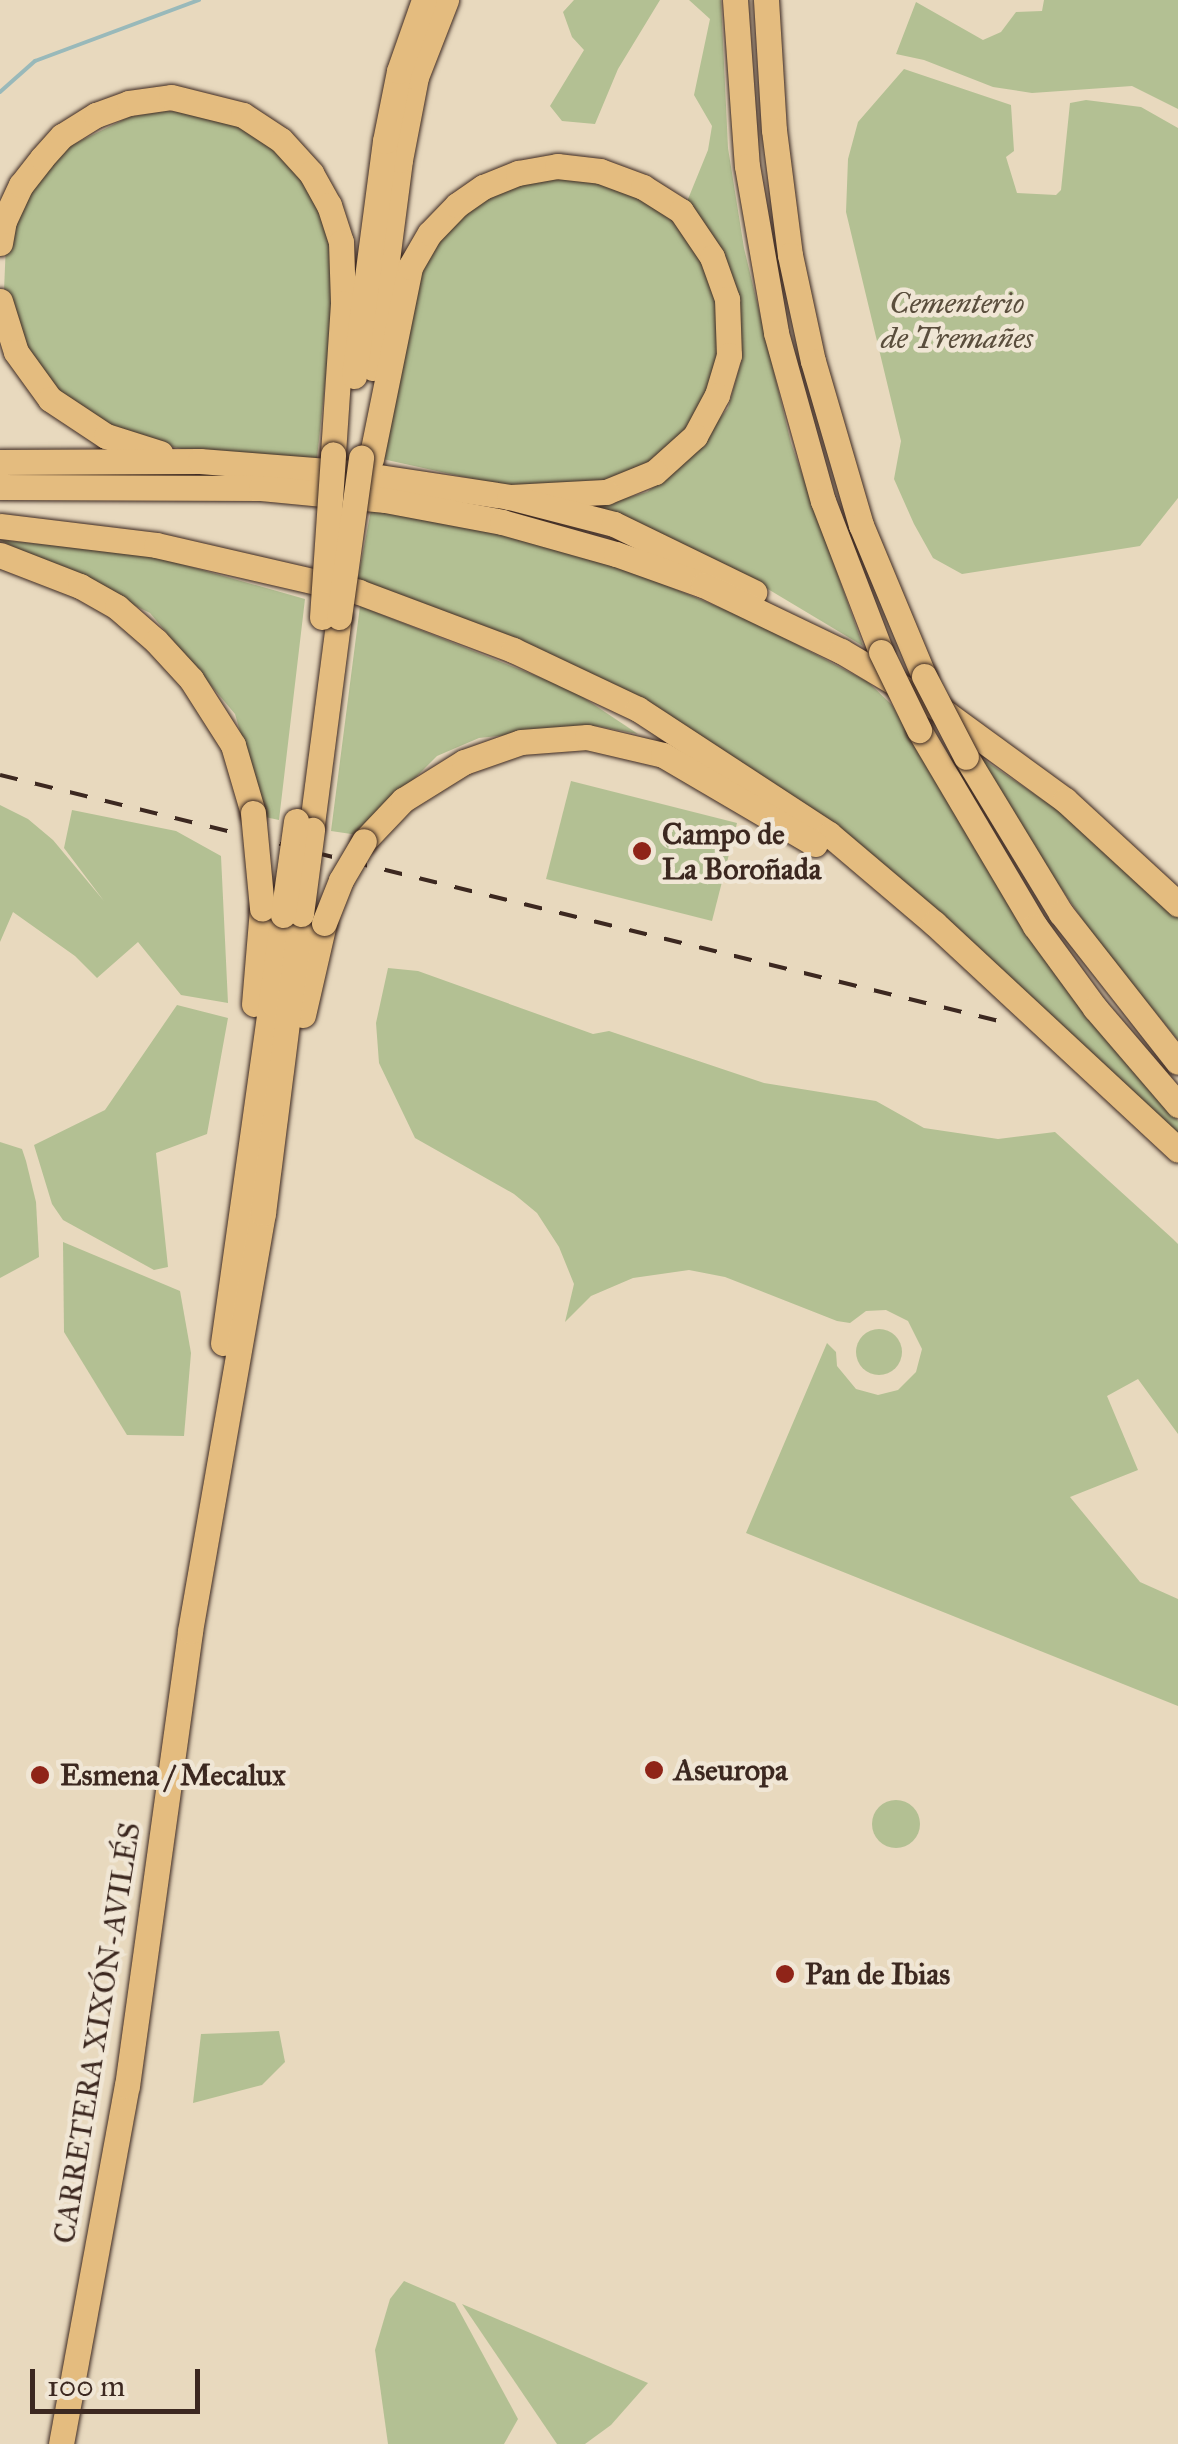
<!DOCTYPE html>
<html>
<head>
<meta charset="utf-8">
<style>
  body { margin:0 }
  #map { position:relative; width:1178px; height:2444px; overflow:hidden; background:#e8d9be; font-family:"IM FELL Great Primer",serif }
  div>[style] { position:absolute }
  .green>* { inset:0; background:#b3c093 }
  .round { border-radius:50% }
  .stream>* { height:4px; margin:-2px; padding:0 2px; transform-origin:2px; border-radius:2px; background:#99b9ba }
  .roads { filter:drop-shadow(0 0 2px #3c2820) drop-shadow(0 0 2px #3c2820) }
  .highway>* { height:25px; margin:-12.5px; padding:0 12.5px; transform-origin:12.5px; border-radius:12.5px; background:#e4bc7f }
  .rail>* { height:4px; margin-top:-2px; transform-origin:0; background:repeating-linear-gradient(90deg,#3c2820 0 18px,transparent 0 36px) }
  .bridges { filter:drop-shadow(0 0 2px #3c2820) drop-shadow(0 0 2px #3c2820) }
  .highway-bridge>* { height:25px; margin:-12.5px; padding:0 12.5px; transform-origin:12.5px; border-radius:12.5px; background:#e4bc7f }
  .dots>* { width:28px; height:28px; translate:-50% -50%; box-sizing:border-box; border:5px solid #f0e6d5; border-radius:50% }
  span { translate:-50% -50%; white-space:nowrap; text-align:center; line-height:1.15; -webkit-text-stroke:9px #f0e6d5; paint-order:stroke }
  .park-label { font-size:30px; color:#5a4e3d; font-style:italic }
  .poi-label { font-size:30px; color:#3c2820; font-weight:700 }
  .left { translate:0 -50%; text-align:left }
  .street-label { font-size:30px; color:#3c2820 }
  .scale { position:absolute; left:30px; top:2369px; width:170px; height:45px; box-sizing:border-box; border:5px solid #3c2820; border-top:0; padding-left:12px; font-size:30px; line-height:35px; white-space:nowrap; color:#3c2820; -webkit-text-stroke:8px #f0e6d5; paint-order:stroke }
</style>
</head>
<body>
<div id="map">
  <div class="green">
    <i style="clip-path:polygon(574px 0,660px 0,618px 69px,595px 124px,562px 121px,550px 106px,584px 50px,572px 37px,563px 12px)"></i>
    <i style="clip-path:polygon(689px 0,721px 0,728px 148px,744px 248px,791px 443px,863px 646px,731px 567px,598px 506px,647px 492px,680px 467px,728px 408px,742px 359px,736px 310px,686px 204px,708px 150px,712px 126px,694px 95px,710px 19px)"></i>
    <i style="clip-path:polygon(1044px 0,1178px 0,1178px 109px,1132px 86px,1032px 93px,993px 87px,924px 60px,896px 54px,916px 2px,983px 40px,1001px 32px,1016px 12px,1042px 11px)"></i>
    <i style="clip-path:polygon(904px 69px,1011px 105px,1014px 151px,1006px 157px,1017px 193px,1056px 195px,1061px 190px,1070px 103px,1086px 100px,1141px 107px,1178px 128px,1178px 498px,1140px 546px,962px 574px,933px 558px,914px 524px,894px 479px,901px 441px,846px 212px,848px 159px,858px 122px)"></i>
    <i style="clip-path:polygon(164px 111px,206px 113px,247px 130px,279px 152px,312px 190px,329px 229px,337px 274px,317px 458px,190px 451px,130px 436px,84px 414px,33px 370px,4px 291px,6px 243px,22px 204px,43px 168px,70px 146px,129px 117px)"></i>
    <i style="clip-path:polygon(588px 174px,667px 212px,691px 239px,720px 308px,721px 350px,711px 390px,687px 430px,654px 463px,603px 485px,509px 487px,378px 458px,413px 290px,428px 251px,464px 211px,500px 188px,545px 175px)"></i>
    <i style="clip-path:polygon(372px 505px,487px 529px,636px 573px,750px 620px,868px 682px,892px 705px,1006px 900px,1074px 997px,1178px 1121px,1178px 1139px,706px 740px,357px 583px)"></i>
    <i style="clip-path:polygon(0 540px,149px 555px,305px 599px,279px 820px,265px 817px,235px 714px,150px 613px)"></i>
    <i style="clip-path:polygon(360px 606px,572px 690px,638px 734px,597px 726px,479px 738px,437px 756px,358px 835px,331px 831px)"></i>
    <i style="clip-path:polygon(980px 757px,1062px 813px,1178px 916px,1178px 1040px,1098px 942px,1028px 840px)"></i>
    <i style="clip-path:polygon(571px 781px,737px 823px,712px 921px,546px 879px)"></i>
    <i style="clip-path:polygon(0 805px,28px 819px,53px 840px,104px 901px,64px 848px,72px 810px,176px 831px,221px 856px,228px 1003px,181px 995px,138px 942px,97px 978px,75px 956px,13px 912px,0 942px)"></i>
    <i style="clip-path:polygon(388px 968px,418px 971px,593px 1034px,609px 1031px,764px 1083px,876px 1101px,924px 1128px,998px 1139px,1055px 1132px,1173px 1239px,1178px 1244px,1178px 1434px,1138px 1379px,1107px 1396px,1138px 1470px,1070px 1497px,1140px 1582px,1178px 1599px,1178px 1706px,746px 1533px,827px 1343px,836px 1352px,837px 1366px,856px 1389px,878px 1395px,898px 1390px,916px 1372px,922px 1349px,908px 1321px,886px 1310px,866px 1311px,850px 1323px,837px 1321px,725px 1277px,689px 1270px,633px 1278px,591px 1296px,565px 1322px,574px 1284px,559px 1247px,537px 1213px,514px 1194px,415px 1138px,379px 1063px,376px 1023px)"></i>
    <i style="clip-path:polygon(177px 1005px,228px 1018px,207px 1134px,156px 1153px,168px 1267px,154px 1270px,63px 1220px,52px 1204px,34px 1145px,105px 1110px)"></i>
    <i style="clip-path:polygon(0 1142px,22px 1149px,26px 1161px,36px 1202px,39px 1257px,0 1278px)"></i>
    <i style="clip-path:polygon(63px 1242px,180px 1291px,191px 1353px,184px 1436px,127px 1435px,64px 1332px)"></i>
    <i class="round" style="left:856px;top:1329px;width:46px;height:46px"></i>
    <i class="round" style="left:872px;top:1800px;width:48px;height:48px"></i>
    <i style="clip-path:polygon(279px 2031px,285px 2062px,262px 2085px,193px 2103px,201px 2034px)"></i>
    <i style="clip-path:polygon(404px 2281px,455px 2303px,518px 2419px,504px 2444px,388px 2444px,375px 2350px,390px 2299px)"></i>
    <i style="clip-path:polygon(462px 2304px,648px 2383px,611px 2425px,585px 2444px,557px 2444px)"></i>
  </div>
  <div class="stream">
    <i style="left:0;top:92px;width:47px;rotate:-41.5deg"></i>
    <i style="left:35px;top:61px;width:175px;rotate:-20.4deg"></i>
  </div>
  <div class="roads">
    <div class="highway">
      <i style="left:735px;top:0;width:166px;rotate:85.9deg"></i>
      <i style="left:747px;top:166px;width:169px;rotate:80.1deg"></i>
      <i style="left:776px;top:333px;width:174px;rotate:74.4deg"></i>
      <i style="left:823px;top:501px;width:162px;rotate:69deg"></i>
      <i style="left:766px;top:0;width:130px;rotate:86.5deg"></i>
      <i style="left:774px;top:130px;width:126px;rotate:82.7deg"></i>
      <i style="left:790px;top:255px;width:108px;rotate:77.8deg"></i>
      <i style="left:813px;top:361px;width:171px;rotate:73.7deg"></i>
      <i style="left:861px;top:525px;width:164px;rotate:67.4deg"></i>
      <i style="left:0;top:243px;width:22px;rotate:-80deg"></i>
      <i style="left:4px;top:221px;width:40px;rotate:-65deg"></i>
      <i style="left:21px;top:185px;width:34px;rotate:-52deg"></i>
      <i style="left:42px;top:158px;width:30px;rotate:-48deg"></i>
      <i style="left:62px;top:136px;width:40px;rotate:-32deg"></i>
      <i style="left:96px;top:115px;width:35px;rotate:-20deg"></i>
      <i style="left:129px;top:103px;width:42px;rotate:-8.1deg"></i>
      <i style="left:171px;top:97px;width:74px;rotate:14deg"></i>
      <i style="left:243px;top:115px;width:45px;rotate:33.3deg"></i>
      <i style="left:281px;top:140px;width:45px;rotate:47.7deg"></i>
      <i style="left:311px;top:173px;width:37px;rotate:61deg"></i>
      <i style="left:329px;top:205px;width:39px;rotate:72deg"></i>
      <i style="left:341px;top:242px;width:61px;rotate:88.1deg"></i>
      <i style="left:343px;top:303px;width:151px;rotate:93.8deg"></i>
      <i style="left:0;top:301px;width:53px;rotate:72.6deg"></i>
      <i style="left:16px;top:352px;width:58px;rotate:54.1deg"></i>
      <i style="left:50px;top:399px;width:67px;rotate:33.5deg"></i>
      <i style="left:106px;top:436px;width:57px;rotate:17.5deg"></i>
      <i style="left:373px;top:368px;width:210px;rotate:-82.6deg"></i>
      <i style="left:400px;top:160px;width:85px;rotate:-79.1deg"></i>
      <i style="left:416px;top:77px;width:83px;rotate:-68.7deg"></i>
      <i style="left:354px;top:376px;width:237px;rotate:-82.5deg"></i>
      <i style="left:385px;top:141px;width:71px;rotate:-78.7deg"></i>
      <i style="left:399px;top:71px;width:75px;rotate:-70.6deg"></i>
      <i style="left:371px;top:459px;width:196px;rotate:-78.5deg"></i>
      <i style="left:410px;top:267px;width:39px;rotate:-60deg"></i>
      <i style="left:430px;top:233px;width:39px;rotate:-46deg"></i>
      <i style="left:457px;top:205px;width:32px;rotate:-35deg"></i>
      <i style="left:483px;top:187px;width:38px;rotate:-22deg"></i>
      <i style="left:518px;top:173px;width:40px;rotate:-10deg"></i>
      <i style="left:557px;top:166px;width:43px;rotate:6.6deg"></i>
      <i style="left:600px;top:171px;width:46px;rotate:20.4deg"></i>
      <i style="left:643px;top:187px;width:45px;rotate:32.3deg"></i>
      <i style="left:681px;top:211px;width:55px;rotate:56deg"></i>
      <i style="left:712px;top:257px;width:45px;rotate:70.3deg"></i>
      <i style="left:727px;top:299px;width:56px;rotate:88deg"></i>
      <i style="left:729px;top:355px;width:42px;rotate:106.7deg"></i>
      <i style="left:717px;top:395px;width:47px;rotate:118.2deg"></i>
      <i style="left:695px;top:436px;width:54px;rotate:138deg"></i>
      <i style="left:655px;top:472px;width:53px;rotate:157.8deg"></i>
      <i style="left:606px;top:492px;width:97px;rotate:177deg"></i>
      <i style="left:0;top:462px;width:200px;rotate:-0.3deg"></i>
      <i style="left:200px;top:461px;width:153px;rotate:4.5deg"></i>
      <i style="left:353px;top:473px;width:158px;rotate:8.7deg"></i>
      <i style="left:509px;top:497px;width:108px;rotate:14.4deg"></i>
      <i style="left:614px;top:524px;width:156px;rotate:25.9deg"></i>
      <i style="left:0;top:487px;width:261px;rotate:0.2deg"></i>
      <i style="left:261px;top:488px;width:125px;rotate:5.5deg"></i>
      <i style="left:385px;top:500px;width:119px;rotate:10.6deg"></i>
      <i style="left:502px;top:522px;width:118px;rotate:15.7deg"></i>
      <i style="left:616px;top:554px;width:92px;rotate:19.6deg"></i>
      <i style="left:703px;top:585px;width:153px;rotate:25.6deg"></i>
      <i style="left:841px;top:651px;width:123px;rotate:30.7deg"></i>
      <i style="left:947px;top:714px;width:146px;rotate:36.1deg"></i>
      <i style="left:1065px;top:800px;width:154px;rotate:42.6deg"></i>
      <i style="left:0;top:526px;width:157px;rotate:6.9deg"></i>
      <i style="left:156px;top:545px;width:208px;rotate:13deg"></i>
      <i style="left:359px;top:592px;width:165px;rotate:20.6deg"></i>
      <i style="left:513px;top:650px;width:138px;rotate:25.3deg"></i>
      <i style="left:638px;top:709px;width:228px;rotate:33.2deg"></i>
      <i style="left:829px;top:834px;width:138px;rotate:40.3deg"></i>
      <i style="left:934px;top:923px;width:333px;rotate:42.9deg"></i>
      <i style="left:0;top:555px;width:86px;rotate:21.2deg"></i>
      <i style="left:80px;top:586px;width:43px;rotate:29.6deg"></i>
      <i style="left:117px;top:607px;width:52px;rotate:41.1deg"></i>
      <i style="left:156px;top:641px;width:52px;rotate:47.4deg"></i>
      <i style="left:191px;top:679px;width:78px;rotate:57.5deg"></i>
      <i style="left:233px;top:745px;width:71px;rotate:73.6deg"></i>
      <i style="left:919px;top:730px;width:228px;rotate:59.4deg"></i>
      <i style="left:1035px;top:926px;width:102px;rotate:53.8deg"></i>
      <i style="left:1095px;top:1008px;width:128px;rotate:49.4deg"></i>
      <i style="left:966px;top:757px;width:183px;rotate:58.7deg"></i>
      <i style="left:1061px;top:913px;width:189px;rotate:51.9deg"></i>
      <i style="left:312px;top:824px;width:209px;rotate:-82.6deg"></i>
      <i style="left:364px;top:841px;width:57px;rotate:-46.4deg"></i>
      <i style="left:403px;top:800px;width:72px;rotate:-31.9deg"></i>
      <i style="left:464px;top:762px;width:60px;rotate:-19.3deg"></i>
      <i style="left:521px;top:742px;width:66px;rotate:-4.3deg"></i>
      <i style="left:587px;top:737px;width:78px;rotate:13.3deg"></i>
      <i style="left:663px;top:755px;width:176px;rotate:30.4deg"></i>
      <i style="left:254px;top:1004px;width:95px;rotate:-85.2deg"></i>
      <i style="left:303px;top:1015px;width:94px;rotate:-77.1deg"></i>
      <i style="left:223px;top:1343px;width:432px;rotate:-82deg"></i>
      <i style="left:61px;top:2444px;width:364px;rotate:-79.6deg"></i>
      <i style="left:127px;top:2086px;width:459px;rotate:-82.1deg"></i>
      <i style="left:190px;top:1631px;width:424px;rotate:-80.1deg"></i>
      <i style="left:263px;top:1213px;width:301px;rotate:-82.8deg"></i>
    </div>
  </div>
  <div class="rail">
    <i style="left:0;top:775px;width:1037px;rotate:13.84deg"></i>
  </div>
  <div class="bridges">
    <div class="highway-bridge">
      <i style="left:322px;top:617px;width:163px;rotate:-86.1deg"></i>
      <i style="left:339px;top:617px;width:161px;rotate:-82.1deg"></i>
      <i style="left:881px;top:652px;width:87px;rotate:64deg"></i>
      <i style="left:924px;top:676px;width:91px;rotate:62.6deg"></i>
      <i style="left:253px;top:813px;width:96px;rotate:84.6deg"></i>
      <i style="left:301px;top:914px;width:85px;rotate:-82.5deg"></i>
      <i style="left:283px;top:915px;width:95px;rotate:-82.1deg"></i>
      <i style="left:324px;top:923px;width:46px;rotate:-68.4deg"></i>
      <i style="left:341px;top:880px;width:45px;rotate:-59.5deg"></i>
    </div>
  </div>
  <div class="dots">
    <i style="left:642px;top:851px;background:#8f2418"></i>
    <i style="left:654px;top:1770px;background:#8f2418"></i>
    <i style="left:40px;top:1775px;background:#8f2418"></i>
    <i style="left:785px;top:1974px;background:#8f2418"></i>
  </div>
  <div class="park-label">
    <span style="left:957px;top:320px">Cementerio<br>de Tremañes</span>
  </div>
  <div class="poi-label">
    <span class="left" style="left:662px;top:851px">Campo de<br>La Boroñada</span>
    <span class="left" style="left:674px;top:1770px">Aseuropa</span>
    <span class="left" style="left:60px;top:1775px">Esmena / Mecalux</span>
    <span class="left" style="left:805px;top:1974px">Pan de Ibias</span>
  </div>
  <div class="street-label">
    <span style="left:97px;top:2033px;rotate:-81deg">CARRETERA XIXÓN-AVILÉS</span>
  </div>
  <div class="scale">100 m</div>
</div>
</body>
</html>
